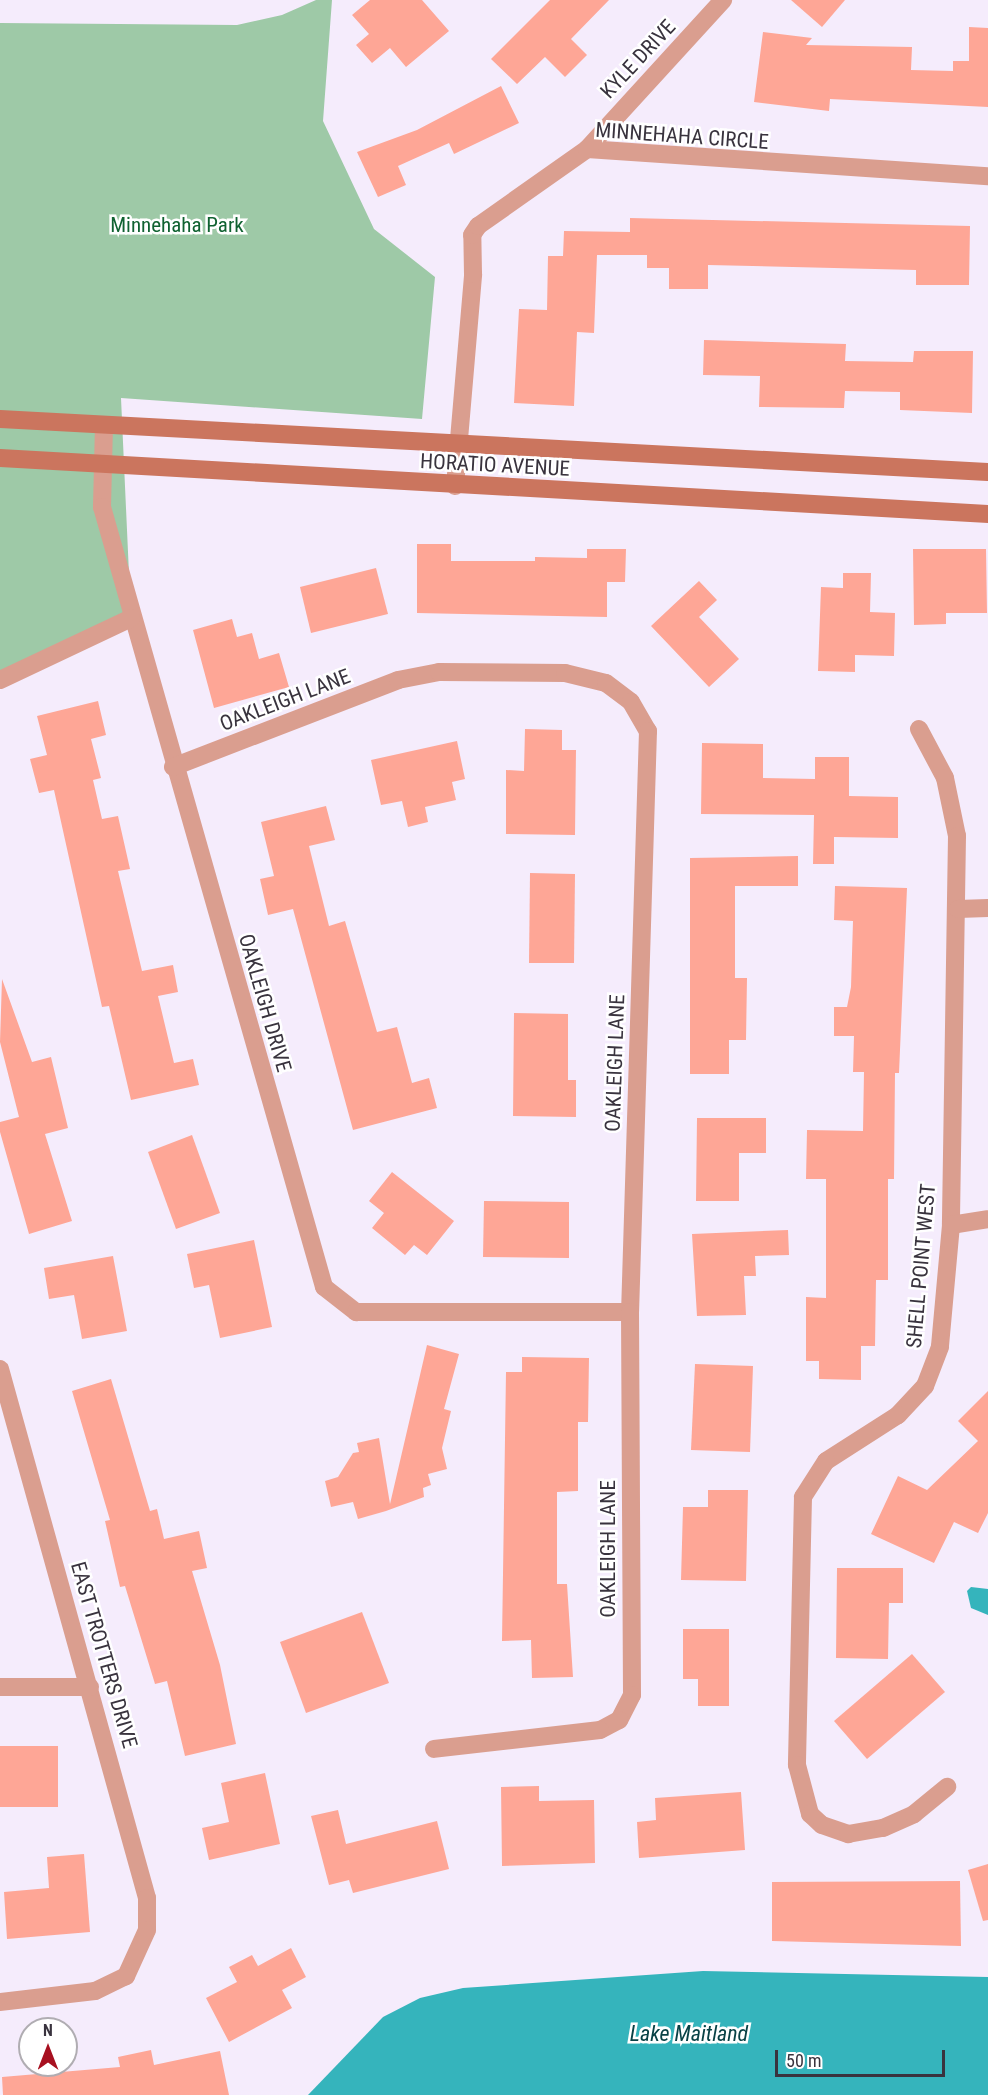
<!DOCTYPE html>
<html>
<head>
<meta charset="utf-8">
<style>
  body { margin:0 }
  #map { position:relative; width:988px; height:2095px; overflow:hidden; background:#f5ecfc; font-family:"Roboto Condensed",sans-serif }
  div>[style] { position:absolute }
  .green>* { inset:0; background:#9ec9a7 }
  .water>* { inset:0; background:#35b4bc }
  .building>* { inset:0; background:#fea696 }
  .street>* { height:18px; margin:-9px; padding:0 9px; transform-origin:9px; border-radius:9px; background:#da9e8f }
  .secondary>* { height:18px; margin:-9px; padding:0 9px; transform-origin:9px; border-radius:9px; background:#cb755e }
  span { translate:-50% -50%; white-space:nowrap; text-align:center; line-height:1.15; -webkit-text-stroke:5px #fff; paint-order:stroke }
  .street-label { font-size:21px; color:#39333e }
  .park-label { font-size:21px; color:#106231 }
  .water-label { font-size:22px; color:#094246; font-style:italic }
  .north { position:absolute; left:18px; top:2017px; width:60px; height:60px; box-sizing:border-box; background:#fff; border:2px solid #b0adb2; border-radius:50%; rotate:0deg; font-size:16px; font-weight:700; line-height:24px; text-align:center; color:#39333e }
  .north::after { content:''; display:block; margin:auto; width:21px; height:27px; background:#a71020; clip-path:polygon(50% 0,100% 100%,50% 72%,0 100%) }
  .scale { position:absolute; left:775px; top:2050px; width:170px; height:27px; box-sizing:border-box; border:3px solid #39333e; border-top:0; padding-left:8px; font-size:18px; line-height:21px; white-space:nowrap; color:#39333e; -webkit-text-stroke:4px #fff; paint-order:stroke }
</style>
</head>
<body>
<div id="map">
  <div class="green">
    <i style="clip-path:polygon(316px 0,332px 0,323px 121px,374px 229px,435px 277px,422px 419px,121px 398px,131px 618px,0 680px,0 23px,237px 25px,282px 15px)"></i>
  </div>
  <div class="water">
    <i style="clip-path:polygon(971px 1587px,988px 1589px,988px 1615px,971px 1608px,967px 1591px)"></i>
    <i style="clip-path:polygon(703px 1971px,988px 1977px,988px 2095px,308px 2095px,383px 2017px,420px 1998px,463px 1988px)"></i>
  </div>
  <div class="building">
    <i style="clip-path:polygon(370px 0,422px 0,449px 31px,406px 67px,390px 48px,372px 63px,356px 45px,369px 34px,352px 15px)"></i>
    <i style="clip-path:polygon(550px 0,609px 0,571px 39px,587px 55px,565px 77px,545px 57px,517px 84px,491px 59px)"></i>
    <i style="clip-path:polygon(791px 0,845px 0,822px 27px)"></i>
    <i style="clip-path:polygon(969px 27px,988px 28px,988px 107px,830px 99px,829px 111px,754px 102px,763px 32px,812px 38px,806px 45px,912px 47px,911px 70px,953px 71px,953px 61px,969px 61px)"></i>
    <i style="clip-path:polygon(501px 86px,519px 123px,454px 154px,449px 143px,398px 166px,406px 185px,378px 197px,357px 152px,417px 130px)"></i>
    <i style="clip-path:polygon(630px 218px,970px 226px,969px 285px,916px 285px,916px 270px,708px 265px,708px 289px,669px 289px,669px 268px,647px 268px,647px 255px,597px 255px,594px 333px,577px 332px,574px 406px,514px 403px,519px 309px,547px 310px,548px 256px,563px 256px,564px 231px,630px 232px)"></i>
    <i style="clip-path:polygon(704px 340px,846px 344px,845px 361px,913px 362px,914px 351px,973px 351px,972px 413px,900px 410px,900px 392px,845px 391px,844px 408px,759px 407px,760px 376px,703px 375px)"></i>
    <i style="clip-path:polygon(417px 544px,451px 544px,451px 561px,535px 561px,535px 557px,587px 558px,587px 549px,626px 549px,625px 582px,607px 582px,607px 617px,417px 613px)"></i>
    <i style="clip-path:polygon(913px 549px,986px 549px,987px 613px,946px 613px,946px 624px,914px 625px)"></i>
    <i style="clip-path:polygon(376px 568px,388px 614px,311px 633px,300px 587px)"></i>
    <i style="clip-path:polygon(843px 573px,871px 573px,870px 612px,895px 613px,894px 656px,855px 655px,855px 672px,818px 671px,821px 587px,843px 588px)"></i>
    <i style="clip-path:polygon(699px 581px,717px 600px,699px 617px,739px 659px,709px 687px,651px 626px)"></i>
    <i style="clip-path:polygon(232px 619px,237px 637px,252px 633px,259px 659px,279px 653px,289px 687px,214px 708px,193px 630px)"></i>
    <i style="clip-path:polygon(98px 701px,106px 735px,91px 739px,101px 778px,93px 780px,102px 819px,118px 816px,130px 869px,118px 871px,142px 971px,173px 965px,178px 992px,158px 996px,174px 1063px,193px 1059px,199px 1085px,131px 1100px,109px 1006px,102px 1007px,54px 790px,39px 793px,30px 759px,47px 755px,37px 716px)"></i>
    <i style="clip-path:polygon(525px 729px,562px 730px,562px 750px,576px 750px,575px 835px,506px 834px,506px 770px,524px 771px)"></i>
    <i style="clip-path:polygon(457px 741px,465px 779px,452px 782px,456px 800px,425px 807px,428px 822px,408px 827px,402px 801px,381px 805px,371px 760px)"></i>
    <i style="clip-path:polygon(702px 743px,763px 744px,763px 778px,815px 779px,815px 757px,849px 757px,849px 796px,898px 797px,898px 838px,834px 837px,834px 864px,813px 864px,814px 815px,701px 814px)"></i>
    <i style="clip-path:polygon(326px 806px,335px 840px,309px 846px,329px 926px,345px 921px,377px 1032px,397px 1027px,412px 1083px,429px 1078px,437px 1108px,353px 1130px,293px 909px,268px 915px,260px 879px,274px 876px,261px 822px)"></i>
    <i style="clip-path:polygon(798px 856px,798px 886px,735px 886px,735px 978px,747px 978px,746px 1040px,729px 1040px,729px 1074px,690px 1074px,690px 858px)"></i>
    <i style="clip-path:polygon(530px 873px,575px 874px,574px 963px,529px 963px)"></i>
    <i style="clip-path:polygon(835px 886px,907px 888px,899px 1073px,895px 1073px,894px 1179px,888px 1179px,888px 1280px,876px 1280px,875px 1346px,861px 1346px,861px 1380px,819px 1379px,819px 1361px,806px 1361px,806px 1297px,826px 1298px,826px 1179px,806px 1179px,807px 1130px,863px 1131px,864px 1072px,853px 1072px,854px 1036px,834px 1036px,834px 1007px,847px 1007px,851px 987px,853px 921px,834px 920px)"></i>
    <i style="clip-path:polygon(2px 979px,32px 1062px,51px 1057px,68px 1128px,45px 1134px,72px 1221px,29px 1234px,0 1132px,0 1122px,19px 1117px,0 1042px)"></i>
    <i style="clip-path:polygon(514px 1013px,568px 1014px,568px 1080px,576px 1080px,576px 1117px,513px 1116px)"></i>
    <i style="clip-path:polygon(697px 1118px,766px 1118px,766px 1153px,739px 1153px,739px 1201px,696px 1201px)"></i>
    <i style="clip-path:polygon(192px 1135px,220px 1213px,176px 1229px,148px 1152px)"></i>
    <i style="clip-path:polygon(392px 1172px,454px 1221px,427px 1255px,414px 1245px,405px 1255px,372px 1228px,384px 1213px,369px 1201px)"></i>
    <i style="clip-path:polygon(484px 1201px,569px 1202px,569px 1258px,483px 1257px)"></i>
    <i style="clip-path:polygon(788px 1230px,789px 1255px,755px 1256px,756px 1276px,744px 1276px,746px 1315px,697px 1316px,692px 1234px)"></i>
    <i style="clip-path:polygon(254px 1240px,272px 1327px,220px 1338px,209px 1285px,194px 1288px,187px 1254px)"></i>
    <i style="clip-path:polygon(113px 1256px,127px 1331px,82px 1339px,74px 1295px,49px 1299px,44px 1268px)"></i>
    <i style="clip-path:polygon(427px 1345px,459px 1354px,444px 1409px,451px 1411px,442px 1448px,447px 1469px,428px 1474px,431px 1485px,423px 1488px,424px 1497px,386px 1511px,358px 1519px,353px 1502px,331px 1507px,325px 1481px,338px 1477px,353px 1453px,359px 1452px,357px 1443px,379px 1438px,390px 1504px)"></i>
    <i style="clip-path:polygon(522px 1357px,589px 1358px,588px 1422px,578px 1422px,578px 1491px,557px 1492px,557px 1584px,567px 1584px,573px 1677px,532px 1678px,531px 1640px,502px 1641px,506px 1372px,522px 1372px)"></i>
    <i style="clip-path:polygon(695px 1364px,753px 1366px,750px 1452px,691px 1450px)"></i>
    <i style="clip-path:polygon(111px 1379px,150px 1511px,157px 1509px,164px 1539px,199px 1531px,207px 1568px,192px 1571px,220px 1665px,236px 1744px,185px 1756px,167px 1681px,155px 1684px,125px 1586px,120px 1587px,105px 1521px,110px 1520px,72px 1391px)"></i>
    <i style="clip-path:polygon(988px 1391px,988px 1513px,978px 1533px,954px 1522px,934px 1563px,871px 1534px,898px 1476px,927px 1490px,978px 1441px,958px 1421px)"></i>
    <i style="clip-path:polygon(708px 1490px,748px 1490px,746px 1581px,681px 1580px,683px 1507px,708px 1507px)"></i>
    <i style="clip-path:polygon(837px 1568px,903px 1568px,903px 1603px,889px 1603px,888px 1659px,836px 1658px)"></i>
    <i style="clip-path:polygon(362px 1612px,389px 1683px,306px 1713px,280px 1642px)"></i>
    <i style="clip-path:polygon(683px 1629px,729px 1629px,729px 1706px,698px 1706px,698px 1679px,683px 1679px)"></i>
    <i style="clip-path:polygon(912px 1654px,945px 1692px,867px 1759px,834px 1721px)"></i>
    <i style="clip-path:polygon(0 1746px,58px 1746px,58px 1807px,0 1807px)"></i>
    <i style="clip-path:polygon(265px 1773px,280px 1844px,209px 1860px,202px 1828px,229px 1822px,221px 1783px)"></i>
    <i style="clip-path:polygon(539px 1786px,539px 1801px,594px 1800px,595px 1863px,502px 1866px,501px 1787px)"></i>
    <i style="clip-path:polygon(741px 1792px,745px 1850px,639px 1858px,637px 1822px,656px 1820px,655px 1798px)"></i>
    <i style="clip-path:polygon(338px 1810px,346px 1844px,437px 1821px,449px 1869px,353px 1893px,349px 1880px,329px 1885px,311px 1816px)"></i>
    <i style="clip-path:polygon(84px 1854px,90px 1932px,7px 1939px,4px 1892px,49px 1888px,47px 1857px)"></i>
    <i style="clip-path:polygon(988px 1864px,988px 1920px,983px 1921px,968px 1870px)"></i>
    <i style="clip-path:polygon(960px 1881px,961px 1946px,772px 1941px,772px 1882px)"></i>
    <i style="clip-path:polygon(291px 1948px,306px 1977px,282px 1990px,292px 2008px,229px 2042px,206px 1998px,237px 1982px,229px 1967px,252px 1955px,258px 1966px)"></i>
    <i style="clip-path:polygon(151px 2050px,154px 2065px,220px 2051px,229px 2095px,3px 2095px,2px 2077px,120px 2067px,118px 2057px)"></i>
  </div>
  <div class="street">
    <i style="left:587px;top:149px;width:402px;rotate:3.9deg"></i>
    <i style="left:104px;top:425px;width:82px;rotate:91.4deg"></i>
    <i style="left:102px;top:507px;width:811px;rotate:74.11deg"></i>
    <i style="left:324px;top:1287px;width:41px;rotate:38deg"></i>
    <i style="left:356px;top:1312px;width:274px"></i>
    <i style="left:455px;top:486px;width:213px;rotate:-85.1deg"></i>
    <i style="left:473px;top:274px;width:39px;rotate:-91deg"></i>
    <i style="left:472px;top:235px;width:11px;rotate:-56deg"></i>
    <i style="left:478px;top:226px;width:133px;rotate:-35.2deg"></i>
    <i style="left:587px;top:149px;width:202px;rotate:-47.6deg"></i>
    <i style="left:0;top:680px;width:145px;rotate:-25.3deg"></i>
    <i style="left:919px;top:729px;width:55px;rotate:62deg"></i>
    <i style="left:945px;top:778px;width:59px;rotate:78.3deg"></i>
    <i style="left:957px;top:836px;width:389px;rotate:90.9deg"></i>
    <i style="left:951px;top:1225px;width:122px;rotate:95.2deg"></i>
    <i style="left:940px;top:1347px;width:42px;rotate:111deg"></i>
    <i style="left:925px;top:1386px;width:40px;rotate:133deg"></i>
    <i style="left:898px;top:1415px;width:85px;rotate:147.4deg"></i>
    <i style="left:826px;top:1461px;width:43px;rotate:122.6deg"></i>
    <i style="left:803px;top:1497px;width:268px;rotate:91.3deg"></i>
    <i style="left:797px;top:1765px;width:51px;rotate:75.1deg"></i>
    <i style="left:810px;top:1814px;width:16px;rotate:43deg"></i>
    <i style="left:822px;top:1825px;width:28px;rotate:19deg"></i>
    <i style="left:848px;top:1834px;width:36px;rotate:-10deg"></i>
    <i style="left:883px;top:1828px;width:34px;rotate:-24deg"></i>
    <i style="left:914px;top:1814px;width:43px;rotate:-39.3deg"></i>
    <i style="left:173px;top:767px;width:241px;rotate:-21.1deg"></i>
    <i style="left:398px;top:680px;width:42px;rotate:-11deg"></i>
    <i style="left:439px;top:672px;width:126px;rotate:0.5deg"></i>
    <i style="left:565px;top:673px;width:42px;rotate:13.7deg"></i>
    <i style="left:606px;top:683px;width:31px;rotate:37deg"></i>
    <i style="left:631px;top:702px;width:34px;rotate:60deg"></i>
    <i style="left:648px;top:731px;width:581px;rotate:91.77deg"></i>
    <i style="left:630px;top:1312px;width:383px;rotate:89.7deg"></i>
    <i style="left:632px;top:1695px;width:28px;rotate:117deg"></i>
    <i style="left:619px;top:1720px;width:21px;rotate:152deg"></i>
    <i style="left:600px;top:1730px;width:167px;rotate:173.5deg"></i>
    <i style="left:958px;top:909px;width:30px;rotate:-2deg"></i>
    <i style="left:951px;top:1225px;width:37px;rotate:-9deg"></i>
    <i style="left:0;top:1369px;width:549px;rotate:74.47deg"></i>
    <i style="left:147px;top:1898px;width:32px;rotate:90deg"></i>
    <i style="left:147px;top:1930px;width:51px;rotate:114.5deg"></i>
    <i style="left:126px;top:1976px;width:34px;rotate:154deg"></i>
    <i style="left:95px;top:1991px;width:96px;rotate:173.4deg"></i>
    <i style="left:0;top:1687px;width:90px"></i>
  </div>
  <div class="secondary">
    <i style="left:0;top:419px;width:989px;rotate:3.07deg"></i>
    <i style="left:0;top:458px;width:990px;rotate:3.24deg"></i>
  </div>
  <div class="street-label">
    <span style="left:638px;top:59px;rotate:-47deg">KYLE DRIVE</span>
    <span style="left:682px;top:136px;rotate:4deg">MINNEHAHA CIRCLE</span>
    <span style="left:495px;top:465px;rotate:3deg">HORATIO AVENUE</span>
    <span style="left:285px;top:700px;rotate:-21deg">OAKLEIGH LANE</span>
    <span style="left:265px;top:1003px;rotate:74deg">OAKLEIGH DRIVE</span>
    <span style="left:615px;top:1063px;rotate:-88deg">OAKLEIGH LANE</span>
    <span style="left:921px;top:1266px;rotate:-85deg">SHELL POINT WEST</span>
    <span style="left:608px;top:1549px;rotate:-90deg">OAKLEIGH LANE</span>
    <span style="left:104px;top:1655px;rotate:74deg">EAST TROTTERS DRIVE</span>
  </div>
  <div class="park-label">
    <span style="left:177px;top:225px">Minnehaha Park</span>
  </div>
  <div class="water-label">
    <span style="left:689px;top:2034px">Lake Maitland</span>
  </div>
  <div class="north">N</div>
  <div class="scale">50 m</div>
</div>
</body>
</html>
